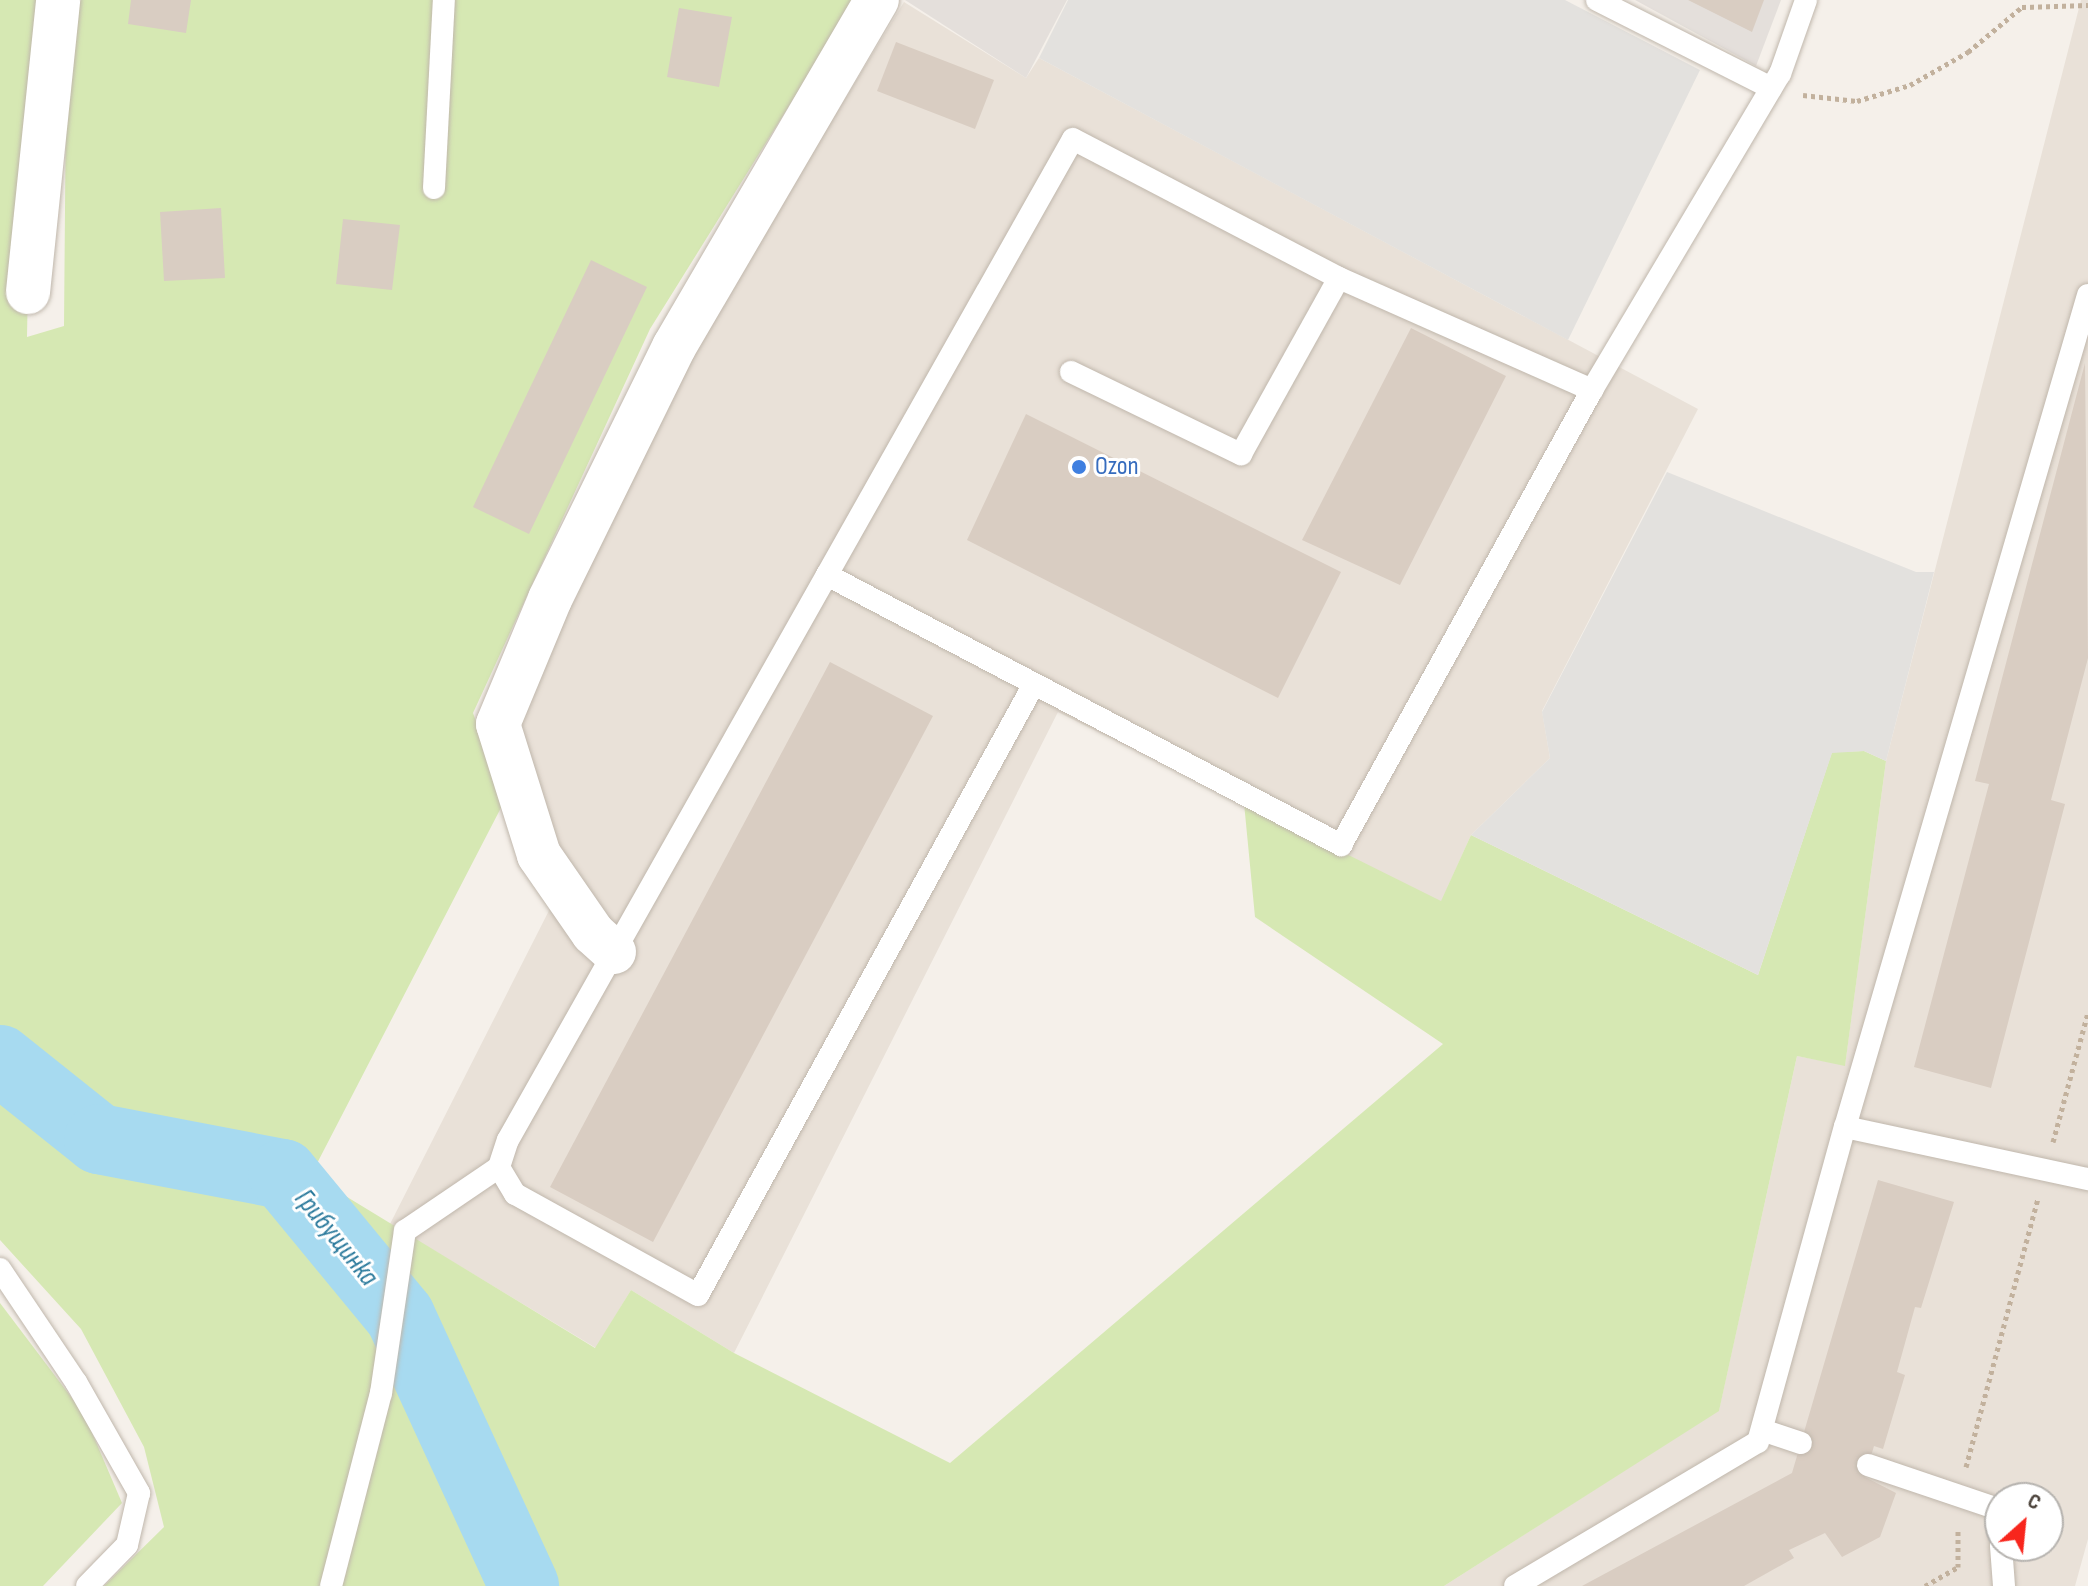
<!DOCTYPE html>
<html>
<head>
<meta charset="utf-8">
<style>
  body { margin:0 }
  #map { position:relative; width:2088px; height:1586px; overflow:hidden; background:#f5f0ea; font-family:"Sofia Sans Condensed",sans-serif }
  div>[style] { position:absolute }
  .residential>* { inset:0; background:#e9e1d8 }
  .industrial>* { inset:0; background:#e4dfdb }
  .green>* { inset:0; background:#d6e8b3 }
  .parking>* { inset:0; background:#e3e1de }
  .river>* { height:70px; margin:-35px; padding:0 35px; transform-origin:35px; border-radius:35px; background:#a7daf0 }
  .building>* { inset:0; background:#d9cdc2 }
  .path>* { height:5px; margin-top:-2.5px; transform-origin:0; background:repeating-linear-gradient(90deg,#c2b19d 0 4px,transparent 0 8px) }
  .roads { filter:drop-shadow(0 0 2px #c0b7ac) drop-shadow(0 0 2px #c0b7ac) }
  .lane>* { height:22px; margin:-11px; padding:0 11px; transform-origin:11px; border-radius:11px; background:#fff }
  .street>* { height:44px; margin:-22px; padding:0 22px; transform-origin:22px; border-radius:22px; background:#fff }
  .dots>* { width:22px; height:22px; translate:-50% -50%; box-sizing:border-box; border:4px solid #fff; border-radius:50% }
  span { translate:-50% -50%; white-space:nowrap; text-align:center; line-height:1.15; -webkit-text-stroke:6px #fff; paint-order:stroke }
  .shop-label { font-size:26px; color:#366cbe }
  .left { translate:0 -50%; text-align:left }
  .water-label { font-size:28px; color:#2b7a9c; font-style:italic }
  .north { position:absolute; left:1984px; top:1482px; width:80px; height:80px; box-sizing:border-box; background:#fff; border:2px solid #b6b3af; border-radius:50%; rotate:27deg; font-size:22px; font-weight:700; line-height:32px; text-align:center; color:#494038 }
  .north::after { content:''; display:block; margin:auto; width:28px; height:36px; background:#f8261d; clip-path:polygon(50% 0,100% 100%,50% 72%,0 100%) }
</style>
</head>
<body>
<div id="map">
  <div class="residential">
    <i style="clip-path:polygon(evenodd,2081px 0,2088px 0,2088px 1539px,2075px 1586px,1444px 1586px,1719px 1410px,1797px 1056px,1845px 1065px,1886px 761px,2081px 0,2000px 1498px,2048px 1498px,2048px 1546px,2000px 1546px,2000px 1498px)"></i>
    <i style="clip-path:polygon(904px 2px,1026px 78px,1039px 58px,1698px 409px,1542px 711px,1550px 758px,1471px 835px,1441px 902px,1058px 712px,734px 1353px,631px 1290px,596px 1348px,390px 1224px,565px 879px,517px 710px,698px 340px)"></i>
  </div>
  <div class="industrial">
    <i style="clip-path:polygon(905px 0,1067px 0,1026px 78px)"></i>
    <i style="clip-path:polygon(1635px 0,1781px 0,1756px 66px)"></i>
  </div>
  <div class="green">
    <i style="clip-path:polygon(0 0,38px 0,32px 70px,27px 337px,64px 326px,66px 92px,73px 0,855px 0,650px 329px,473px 713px,505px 800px,311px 1175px,595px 1348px,631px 1290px,734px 1353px,950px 1463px,1443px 1044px,1255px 917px,1244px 803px,1441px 901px,1471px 835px,1758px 975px,1832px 752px,1864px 751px,1886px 761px,1845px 1066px,1797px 1056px,1719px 1411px,1444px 1586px,104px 1586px,164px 1527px,144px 1447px,81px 1329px,0 1240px)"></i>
    <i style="clip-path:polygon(0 1303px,84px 1414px,122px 1503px,43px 1586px,0 1586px)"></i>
  </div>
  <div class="parking">
    <i style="clip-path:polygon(1068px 0,1565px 0,1700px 70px,1568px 340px,1039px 58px)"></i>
    <i style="clip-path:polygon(1667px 472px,1916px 572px,1934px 572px,1886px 761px,1864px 751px,1832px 753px,1758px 975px,1471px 835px,1550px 758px,1542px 712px)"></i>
  </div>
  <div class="river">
    <i style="left:0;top:1060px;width:127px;rotate:38.6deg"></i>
    <i style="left:99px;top:1139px;width:187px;rotate:10.8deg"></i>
    <i style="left:283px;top:1174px;width:184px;rotate:50.5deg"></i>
    <i style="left:400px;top:1316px;width:297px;rotate:65.3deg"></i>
  </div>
  <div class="building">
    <i style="clip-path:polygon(131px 0,191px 0,186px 33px,128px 24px)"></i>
    <i style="clip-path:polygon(1688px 0,1764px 0,1752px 32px)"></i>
    <i style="clip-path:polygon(679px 8px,732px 17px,719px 87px,667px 77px)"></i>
    <i style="clip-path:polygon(896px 42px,994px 80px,975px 129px,877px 91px)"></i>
    <i style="clip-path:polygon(221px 208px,225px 278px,164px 281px,160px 212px)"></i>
    <i style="clip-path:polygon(343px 219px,400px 225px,392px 290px,336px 284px)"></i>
    <i style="clip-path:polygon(591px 260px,647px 287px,529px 534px,473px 507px)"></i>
    <i style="clip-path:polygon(1411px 328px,1506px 376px,1400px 585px,1302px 540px)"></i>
    <i style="clip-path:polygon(2085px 363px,2088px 658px,2051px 800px,2065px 804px,1991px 1088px,1914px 1067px,1989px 784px,1975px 781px)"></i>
    <i style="clip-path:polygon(1026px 414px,1341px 572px,1278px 698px,967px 540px)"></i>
    <i style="clip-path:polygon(830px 662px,933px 716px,653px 1242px,550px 1187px)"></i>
    <i style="clip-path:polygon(1878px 1180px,1954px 1202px,1921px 1308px,1915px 1307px,1897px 1372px,1905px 1375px,1883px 1449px,1874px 1446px,1865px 1477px,1896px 1493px,1880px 1537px,1842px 1557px,1825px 1533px,1789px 1550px,1794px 1558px,1744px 1586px,1582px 1586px,1792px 1473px)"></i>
  </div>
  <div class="path">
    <i style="left:1803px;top:95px;width:54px;rotate:6.3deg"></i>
    <i style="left:1857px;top:101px;width:55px;rotate:-16.8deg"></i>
    <i style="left:1910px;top:85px;width:67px;rotate:-29.6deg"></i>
    <i style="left:1968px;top:52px;width:70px;rotate:-39.8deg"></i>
    <i style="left:2022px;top:7px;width:66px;rotate:-1.7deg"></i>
    <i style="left:2053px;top:1142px;width:135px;rotate:-74.9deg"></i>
    <i style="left:1966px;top:1467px;width:278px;rotate:-75deg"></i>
    <i style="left:1925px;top:1586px;width:38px;rotate:-30deg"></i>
    <i style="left:1958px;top:1567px;width:39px;rotate:-90deg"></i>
  </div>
  <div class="roads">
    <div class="lane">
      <i style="left:1597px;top:0;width:195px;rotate:26.8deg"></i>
      <i style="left:434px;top:188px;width:188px;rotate:-87deg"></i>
      <i style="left:2088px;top:295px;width:867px;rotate:106.28deg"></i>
      <i style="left:1845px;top:1127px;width:249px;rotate:12.1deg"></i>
      <i style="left:1071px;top:372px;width:189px;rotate:25.8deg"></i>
      <i style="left:1241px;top:454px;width:201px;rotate:-60.9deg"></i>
      <i style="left:1339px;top:278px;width:277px;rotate:23.9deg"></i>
      <i style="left:1592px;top:390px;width:368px;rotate:-59.3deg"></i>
      <i style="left:1780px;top:74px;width:78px;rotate:-70.6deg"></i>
      <i style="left:827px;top:575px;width:581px;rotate:27.71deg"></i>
      <i style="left:1341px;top:845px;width:520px;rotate:-61.12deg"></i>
      <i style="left:1034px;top:684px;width:697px;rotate:118.81deg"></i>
      <i style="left:698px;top:1295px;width:209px;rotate:-151.1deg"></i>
      <i style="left:515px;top:1194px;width:31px;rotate:-121deg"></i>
      <i style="left:499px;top:1167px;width:28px;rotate:-72deg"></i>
      <i style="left:508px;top:1140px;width:1149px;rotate:-60.56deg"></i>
      <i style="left:1073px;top:139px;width:300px;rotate:27.6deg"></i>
      <i style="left:0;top:1269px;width:136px;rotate:56.1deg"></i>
      <i style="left:76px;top:1382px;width:128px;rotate:60.4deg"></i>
      <i style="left:139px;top:1493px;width:53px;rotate:103deg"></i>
      <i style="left:127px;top:1545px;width:57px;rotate:134.3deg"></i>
      <i style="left:1762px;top:1430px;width:41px;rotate:18.4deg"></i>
      <i style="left:1868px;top:1465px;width:137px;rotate:18.7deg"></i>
      <i style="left:1998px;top:1509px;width:27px;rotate:86deg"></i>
      <i style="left:2001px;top:1546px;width:40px;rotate:85.7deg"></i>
      <i style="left:331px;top:1586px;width:199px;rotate:-75.5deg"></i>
      <i style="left:381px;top:1393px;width:164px;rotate:-81.6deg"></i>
      <i style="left:405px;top:1231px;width:114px;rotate:-34.2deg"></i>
      <i style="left:1515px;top:1586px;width:282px;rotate:-30.7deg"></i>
      <i style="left:1758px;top:1442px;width:327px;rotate:-74.6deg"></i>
    </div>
    <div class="street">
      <i style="left:28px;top:292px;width:294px;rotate:-84.1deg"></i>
      <i style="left:614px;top:952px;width:28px;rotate:-138deg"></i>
      <i style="left:593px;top:933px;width:95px;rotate:-124.7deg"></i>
      <i style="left:539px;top:855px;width:137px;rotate:-107.4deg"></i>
      <i style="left:498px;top:724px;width:135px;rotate:-67.4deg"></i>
      <i style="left:550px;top:599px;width:281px;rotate:-63.8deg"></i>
      <i style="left:674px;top:347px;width:402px;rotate:-59.7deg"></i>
    </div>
  </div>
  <div class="dots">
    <i style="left:1079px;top:467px;background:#3f7fe0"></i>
  </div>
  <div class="shop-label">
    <span class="left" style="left:1095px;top:467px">Ozon</span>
  </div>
  <div class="water-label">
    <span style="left:336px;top:1238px;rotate:51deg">Грибущинка</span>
  </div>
  <div class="north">С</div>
</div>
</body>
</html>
